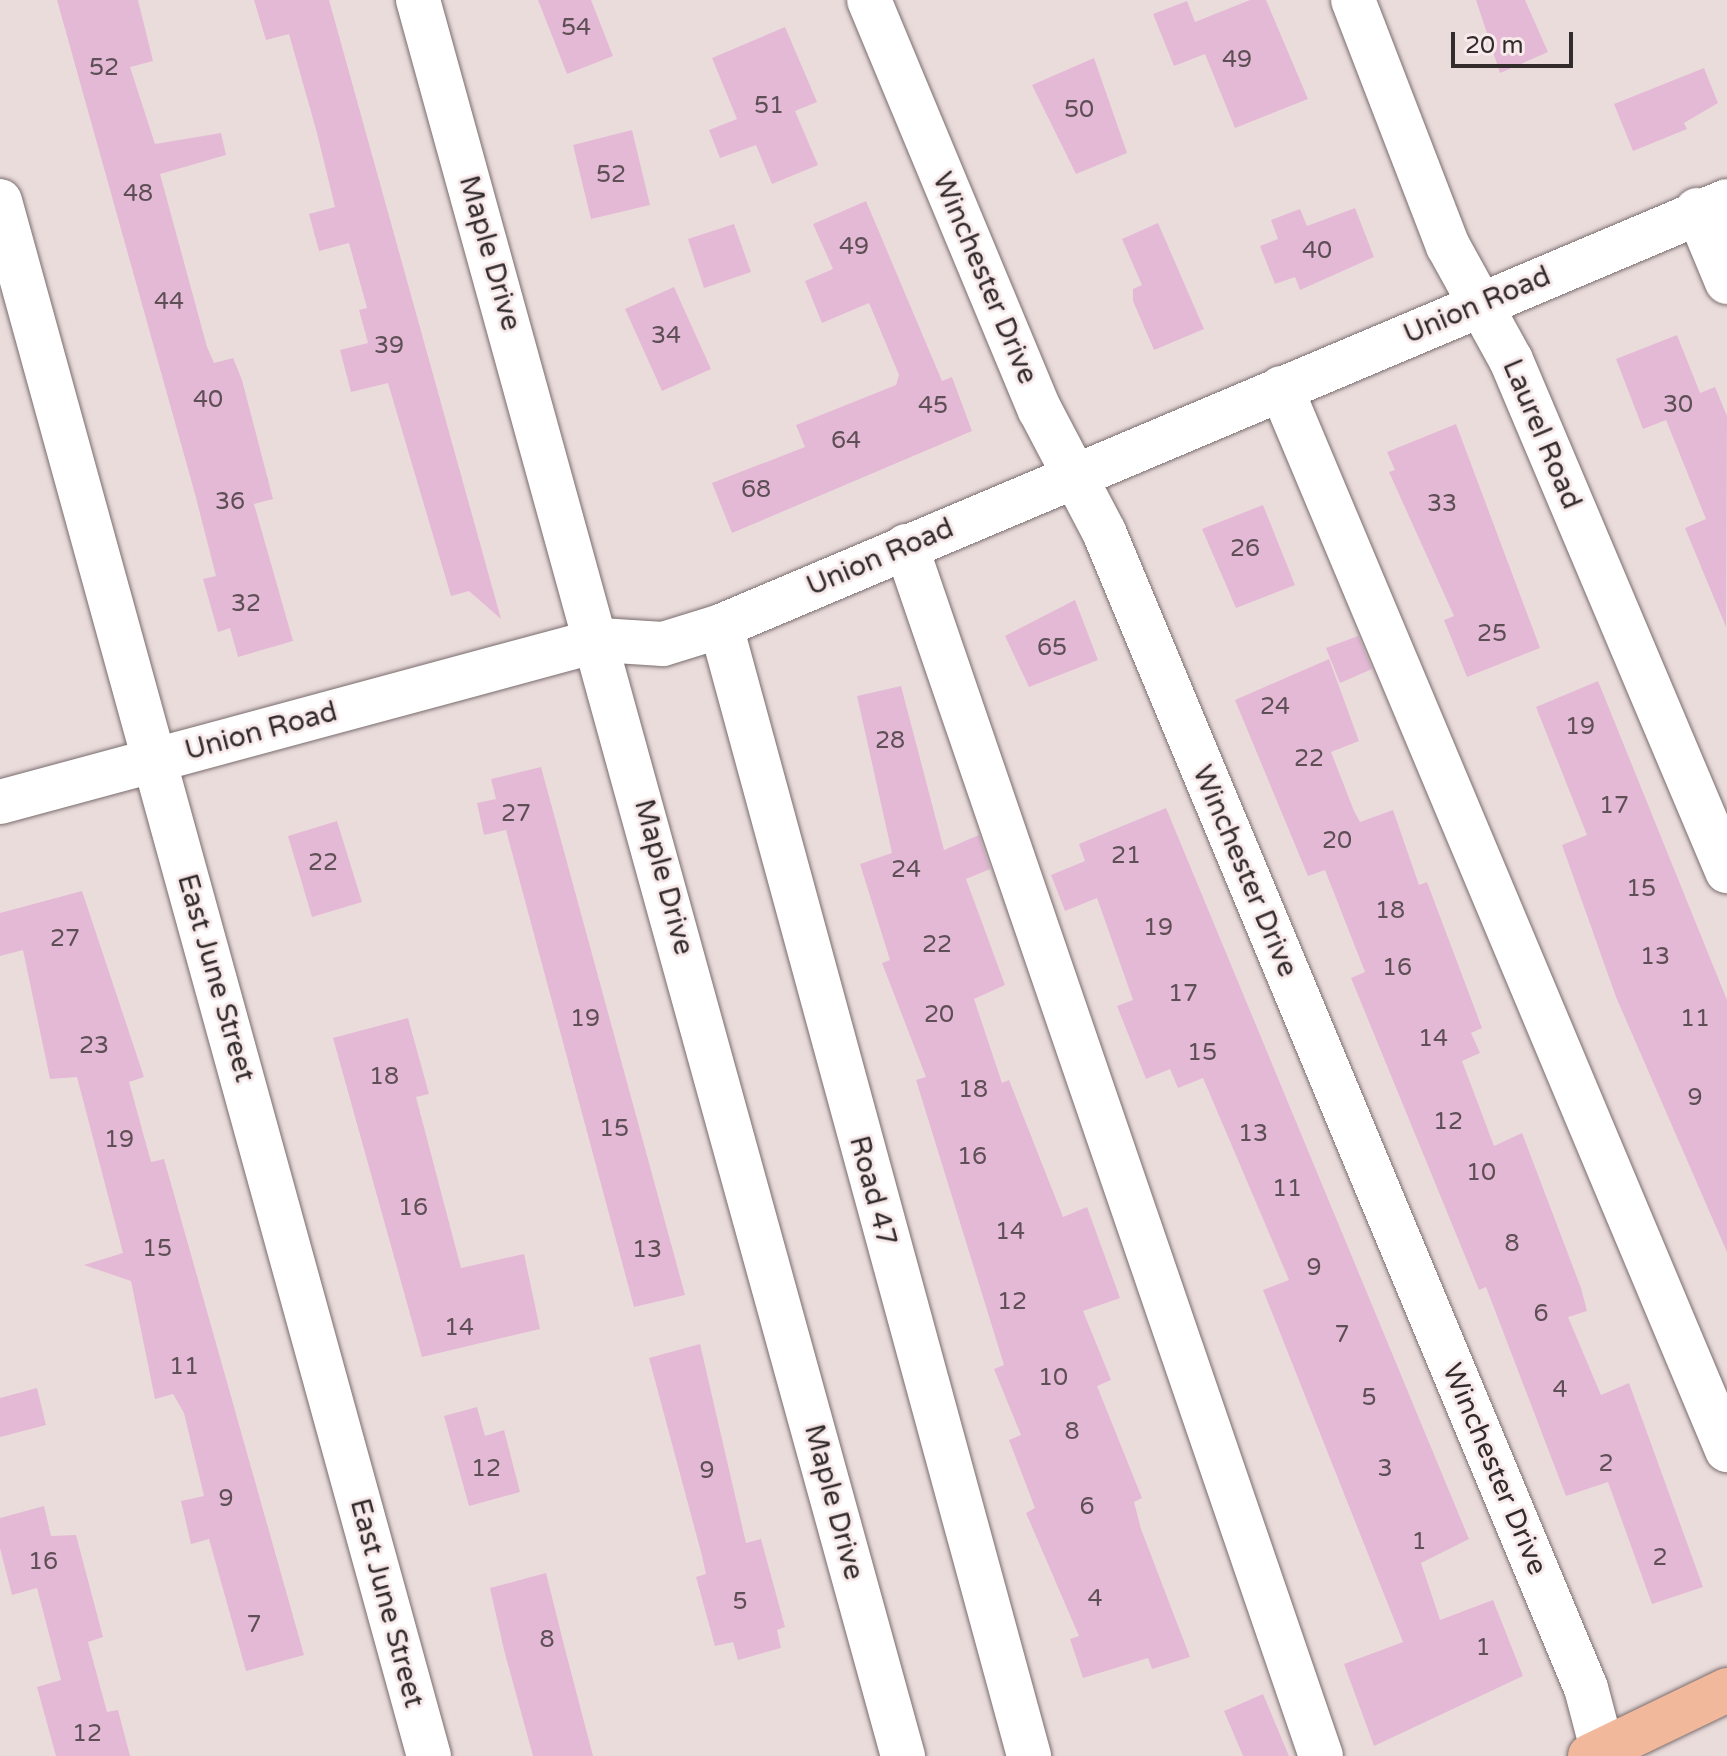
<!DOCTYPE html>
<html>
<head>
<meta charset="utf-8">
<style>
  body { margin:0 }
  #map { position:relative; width:1727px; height:1756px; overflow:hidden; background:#ebdcdc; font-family:"Varela Round",sans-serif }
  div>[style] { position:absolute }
  .building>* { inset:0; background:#e4b9d5 }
  .roads { filter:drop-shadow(0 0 2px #7a6d6e) drop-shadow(0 0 2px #7a6d6e) }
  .minor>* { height:44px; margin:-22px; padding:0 22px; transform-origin:22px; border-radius:22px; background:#fff }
  .major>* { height:44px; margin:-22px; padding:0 22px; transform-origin:22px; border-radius:22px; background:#f1b89b }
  span { translate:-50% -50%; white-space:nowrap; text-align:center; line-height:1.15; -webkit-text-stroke:6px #f8e9ea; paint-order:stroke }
  .number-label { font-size:24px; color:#5e4f56 }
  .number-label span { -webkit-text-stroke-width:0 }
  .street-label { font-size:28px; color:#322c2c }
  .scale { position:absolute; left:1451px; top:32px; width:122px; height:36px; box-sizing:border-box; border:4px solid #322c2c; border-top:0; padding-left:10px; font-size:24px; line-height:28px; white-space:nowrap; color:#322c2c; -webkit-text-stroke:6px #f8e9ea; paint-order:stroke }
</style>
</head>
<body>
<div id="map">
  <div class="building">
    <i style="clip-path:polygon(57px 0,138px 0,153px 61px,130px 67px,155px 144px,221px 133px,226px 155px,160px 174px,207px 347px,214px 363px,233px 358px,242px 380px,273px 499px,254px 504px,293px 641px,238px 657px,230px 628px,218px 632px,203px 579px,216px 576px,195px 494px)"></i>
    <i style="clip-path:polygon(254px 0,329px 0,501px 619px,469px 591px,451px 596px,388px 383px,351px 392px,340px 350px,368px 343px,359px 310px,367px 308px,349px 243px,319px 251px,309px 214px,335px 207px,317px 133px,289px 34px,266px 40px)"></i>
    <i style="clip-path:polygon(538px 0,591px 0,613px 56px,567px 74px)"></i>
    <i style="clip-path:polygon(1250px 0,1266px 0,1308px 99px,1235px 128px,1205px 54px,1174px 66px,1153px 14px,1187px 1px,1195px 22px)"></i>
    <i style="clip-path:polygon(1476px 0,1525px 0,1548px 52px,1500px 73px)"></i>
    <i style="clip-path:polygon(785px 27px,817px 102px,795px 111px,818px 165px,772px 184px,756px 145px,720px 158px,709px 130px,737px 119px,712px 58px)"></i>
    <i style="clip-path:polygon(1094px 58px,1127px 153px,1076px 174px,1032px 85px)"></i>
    <i style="clip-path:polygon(1704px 68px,1718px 103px,1684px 123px,1687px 129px,1633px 151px,1614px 104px)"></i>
    <i style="clip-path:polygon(632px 130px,650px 205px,591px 219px,573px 145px)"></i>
    <i style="clip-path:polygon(866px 201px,942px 381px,952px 377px,972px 431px,732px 533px,712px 483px,805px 447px,796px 425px,896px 385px,899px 375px,869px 303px,822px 323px,805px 281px,833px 269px,813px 224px)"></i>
    <i style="clip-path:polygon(1355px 208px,1374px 257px,1300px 290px,1295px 277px,1275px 284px,1260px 246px,1278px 239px,1271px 220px,1300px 209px,1307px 226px)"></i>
    <i style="clip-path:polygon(1158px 223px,1204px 329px,1154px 350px,1133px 301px,1133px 289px,1142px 285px,1122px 239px)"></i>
    <i style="clip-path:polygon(734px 224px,751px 272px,704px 288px,688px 239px)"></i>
    <i style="clip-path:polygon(674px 287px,711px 369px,662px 391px,625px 309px)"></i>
    <i style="clip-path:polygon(1677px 335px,1700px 393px,1715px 387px,1727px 416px,1726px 627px,1685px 528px,1706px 519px,1666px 420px,1643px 429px,1616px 359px)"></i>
    <i style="clip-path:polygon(1456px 424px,1540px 648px,1467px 677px,1444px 620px,1454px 616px,1389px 472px,1395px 470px,1387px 452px)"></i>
    <i style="clip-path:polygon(1263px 505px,1295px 585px,1236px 608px,1202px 529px)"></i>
    <i style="clip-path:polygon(1075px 600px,1098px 660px,1029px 687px,1005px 636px)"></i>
    <i style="clip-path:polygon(1358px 636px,1372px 669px,1340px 683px,1326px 648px)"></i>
    <i style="clip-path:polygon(1329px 659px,1359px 741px,1331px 752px,1354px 811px,1360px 822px,1393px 810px,1419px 885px,1427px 882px,1482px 1028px,1471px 1033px,1480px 1053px,1462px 1061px,1494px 1146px,1522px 1133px,1581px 1288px,1587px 1311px,1568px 1317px,1601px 1395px,1629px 1383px,1703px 1587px,1652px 1604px,1608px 1482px,1566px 1496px,1486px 1287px,1479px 1290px,1351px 978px,1365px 972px,1325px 870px,1308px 876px,1235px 700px)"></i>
    <i style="clip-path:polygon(1598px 681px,1727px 1000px,1727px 1252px,1616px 997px,1562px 845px,1587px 835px,1536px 707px)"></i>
    <i style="clip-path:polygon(901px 686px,944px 850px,979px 835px,990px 869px,966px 879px,1005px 985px,974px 999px,1002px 1083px,1009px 1080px,1063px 1217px,1087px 1207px,1120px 1298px,1083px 1311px,1111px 1380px,1097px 1386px,1142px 1498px,1134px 1502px,1141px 1529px,1190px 1657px,1152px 1669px,1148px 1658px,1083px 1678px,1070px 1639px,1079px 1636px,1026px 1513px,1035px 1508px,1009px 1440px,1021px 1435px,994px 1369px,1004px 1365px,916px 1080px,926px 1077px,882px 963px,890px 960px,860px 864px,892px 853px,857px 696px)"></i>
    <i style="clip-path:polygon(541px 767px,685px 1295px,634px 1307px,506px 830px,484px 835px,477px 803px,496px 799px,491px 779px)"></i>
    <i style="clip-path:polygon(1166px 808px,1469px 1539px,1421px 1563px,1440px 1620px,1493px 1600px,1523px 1676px,1374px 1746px,1344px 1664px,1403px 1642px,1263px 1290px,1289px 1280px,1203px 1078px,1178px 1088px,1170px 1069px,1146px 1079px,1117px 1006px,1133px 1000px,1097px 898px,1065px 911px,1051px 875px,1085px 861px,1079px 844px)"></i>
    <i style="clip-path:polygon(337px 821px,362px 902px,312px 917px,288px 836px)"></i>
    <i style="clip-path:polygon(82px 891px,144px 1077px,129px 1082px,151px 1162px,164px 1159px,304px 1655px,246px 1671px,209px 1539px,191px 1544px,181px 1501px,204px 1496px,184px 1413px,173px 1394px,155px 1399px,131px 1281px,84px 1265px,123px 1253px,77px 1077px,50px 1079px,23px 950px,0 956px,0 913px)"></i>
    <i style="clip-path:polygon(408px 1018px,429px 1094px,416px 1097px,461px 1268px,524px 1254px,540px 1329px,422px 1357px,333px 1038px)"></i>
    <i style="clip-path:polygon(700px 1344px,746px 1543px,761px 1539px,785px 1627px,777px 1630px,781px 1648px,738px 1660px,733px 1642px,715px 1646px,696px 1577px,706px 1574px,702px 1556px,649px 1358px)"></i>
    <i style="clip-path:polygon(37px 1388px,46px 1425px,0 1437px,0 1398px)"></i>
    <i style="clip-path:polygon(477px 1407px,485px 1436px,504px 1430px,520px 1492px,469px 1506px,444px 1416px)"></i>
    <i style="clip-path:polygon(44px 1506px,51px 1536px,76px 1535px,103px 1637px,88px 1642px,107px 1712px,118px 1710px,130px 1756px,56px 1756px,37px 1687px,61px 1680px,37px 1588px,12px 1595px,0 1548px,0 1518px)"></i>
    <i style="clip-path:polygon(546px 1573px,565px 1649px,593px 1756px,533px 1756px,504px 1650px,490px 1588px)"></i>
    <i style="clip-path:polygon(1263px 1694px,1289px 1756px,1243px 1756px,1224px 1711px)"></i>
  </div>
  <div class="roads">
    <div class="minor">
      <i style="left:418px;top:0;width:1822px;rotate:74.56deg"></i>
      <i style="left:869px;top:0;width:444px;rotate:67.4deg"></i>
      <i style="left:1040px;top:410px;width:138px;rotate:62.3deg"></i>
      <i style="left:1104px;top:532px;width:1252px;rotate:67.37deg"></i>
      <i style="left:1586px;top:1688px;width:70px;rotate:75.2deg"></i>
      <i style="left:1353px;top:0;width:264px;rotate:68.9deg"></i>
      <i style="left:1448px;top:246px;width:130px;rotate:61.1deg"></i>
      <i style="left:1511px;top:360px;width:555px;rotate:67.09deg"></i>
      <i style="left:0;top:201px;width:1613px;rotate:74.58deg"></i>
      <i style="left:1697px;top:210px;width:78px;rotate:67.4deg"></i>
      <i style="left:1281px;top:388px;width:1152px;rotate:67.22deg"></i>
      <i style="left:906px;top:546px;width:1279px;rotate:71.07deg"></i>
      <i style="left:721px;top:626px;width:1171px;rotate:74.75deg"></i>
      <i style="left:0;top:802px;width:621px;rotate:-15.11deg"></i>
      <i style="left:600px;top:640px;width:63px;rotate:3.6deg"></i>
      <i style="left:663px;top:644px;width:61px;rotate:-17.2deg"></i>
      <i style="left:721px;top:626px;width:1092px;rotate:-22.9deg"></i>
    </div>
    <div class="major">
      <i style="left:1590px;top:1756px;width:152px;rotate:-25.7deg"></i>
    </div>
  </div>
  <div class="number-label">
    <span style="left:576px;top:28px">54</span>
    <span style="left:1237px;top:60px">49</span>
    <span style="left:104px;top:68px">52</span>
    <span style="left:769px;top:106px">51</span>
    <span style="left:1079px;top:110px">50</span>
    <span style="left:611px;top:175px">52</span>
    <span style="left:138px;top:194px">48</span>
    <span style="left:854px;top:247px">49</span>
    <span style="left:1317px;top:251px">40</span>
    <span style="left:169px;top:302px">44</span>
    <span style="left:666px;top:336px">34</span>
    <span style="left:389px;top:346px">39</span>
    <span style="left:208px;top:400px">40</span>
    <span style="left:1678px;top:405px">30</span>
    <span style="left:933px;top:406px">45</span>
    <span style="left:846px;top:441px">64</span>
    <span style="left:756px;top:490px">68</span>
    <span style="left:230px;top:502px">36</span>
    <span style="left:1442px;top:504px">33</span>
    <span style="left:1245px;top:549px">26</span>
    <span style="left:246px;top:604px">32</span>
    <span style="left:1492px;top:634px">25</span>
    <span style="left:1052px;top:648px">65</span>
    <span style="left:1275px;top:707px">24</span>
    <span style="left:1580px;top:727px">19</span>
    <span style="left:890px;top:741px">28</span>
    <span style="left:1309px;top:759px">22</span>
    <span style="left:1614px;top:806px">17</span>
    <span style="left:516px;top:814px">27</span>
    <span style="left:1337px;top:841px">20</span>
    <span style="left:1126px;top:856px">21</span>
    <span style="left:323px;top:863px">22</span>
    <span style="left:906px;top:870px">24</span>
    <span style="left:1641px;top:889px">15</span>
    <span style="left:1390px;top:911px">18</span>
    <span style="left:1158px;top:928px">19</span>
    <span style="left:65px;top:939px">27</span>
    <span style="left:937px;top:945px">22</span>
    <span style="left:1655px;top:957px">13</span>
    <span style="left:1397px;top:968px">16</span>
    <span style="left:1183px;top:994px">17</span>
    <span style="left:939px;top:1015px">20</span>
    <span style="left:585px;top:1019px">19</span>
    <span style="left:1695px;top:1019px">11</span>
    <span style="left:1433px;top:1039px">14</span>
    <span style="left:94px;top:1046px">23</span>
    <span style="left:1202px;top:1053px">15</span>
    <span style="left:384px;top:1077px">18</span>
    <span style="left:973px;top:1090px">18</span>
    <span style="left:1695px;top:1098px">9</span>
    <span style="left:1448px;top:1122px">12</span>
    <span style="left:614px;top:1129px">15</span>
    <span style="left:1253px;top:1134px">13</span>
    <span style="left:119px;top:1140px">19</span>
    <span style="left:972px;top:1157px">16</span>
    <span style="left:1481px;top:1173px">10</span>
    <span style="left:1287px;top:1189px">11</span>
    <span style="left:413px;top:1208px">16</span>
    <span style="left:1010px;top:1232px">14</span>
    <span style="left:1512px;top:1244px">8</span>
    <span style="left:157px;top:1249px">15</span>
    <span style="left:647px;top:1250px">13</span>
    <span style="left:1314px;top:1268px">9</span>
    <span style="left:1012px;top:1302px">12</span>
    <span style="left:1541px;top:1314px">6</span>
    <span style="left:459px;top:1328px">14</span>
    <span style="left:1342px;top:1335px">7</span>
    <span style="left:184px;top:1367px">11</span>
    <span style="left:1053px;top:1378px">10</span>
    <span style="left:1560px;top:1390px">4</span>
    <span style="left:1369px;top:1398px">5</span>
    <span style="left:1072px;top:1432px">8</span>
    <span style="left:1606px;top:1464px">2</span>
    <span style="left:486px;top:1469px">12</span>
    <span style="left:1385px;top:1469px">3</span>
    <span style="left:707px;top:1471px">9</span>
    <span style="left:226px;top:1499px">9</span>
    <span style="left:1087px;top:1507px">6</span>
    <span style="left:1419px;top:1542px">1</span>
    <span style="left:1660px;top:1558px">2</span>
    <span style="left:43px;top:1562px">16</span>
    <span style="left:1095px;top:1599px">4</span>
    <span style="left:740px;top:1602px">5</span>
    <span style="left:254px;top:1625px">7</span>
    <span style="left:547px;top:1640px">8</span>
    <span style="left:1483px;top:1648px">1</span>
    <span style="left:87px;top:1734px">12</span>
  </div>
  <div class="street-label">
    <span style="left:490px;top:253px;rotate:74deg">Maple Drive</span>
    <span style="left:985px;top:278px;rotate:67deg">Winchester Drive</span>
    <span style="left:1477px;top:305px;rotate:-23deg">Union Road</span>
    <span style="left:1542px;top:434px;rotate:67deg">Laurel Road</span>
    <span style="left:880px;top:557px;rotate:-23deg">Union Road</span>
    <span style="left:261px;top:731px;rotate:-15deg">Union Road</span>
    <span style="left:1245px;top:871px;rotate:67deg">Winchester Drive</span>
    <span style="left:664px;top:877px;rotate:75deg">Maple Drive</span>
    <span style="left:216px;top:978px;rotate:74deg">East June Street</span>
    <span style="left:873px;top:1191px;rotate:75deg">Road 47</span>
    <span style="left:1495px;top:1469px;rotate:67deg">Winchester Drive</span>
    <span style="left:834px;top:1502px;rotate:75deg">Maple Drive</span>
    <span style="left:387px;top:1603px;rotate:75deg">East June Street</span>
  </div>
  <div class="scale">20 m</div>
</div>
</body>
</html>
